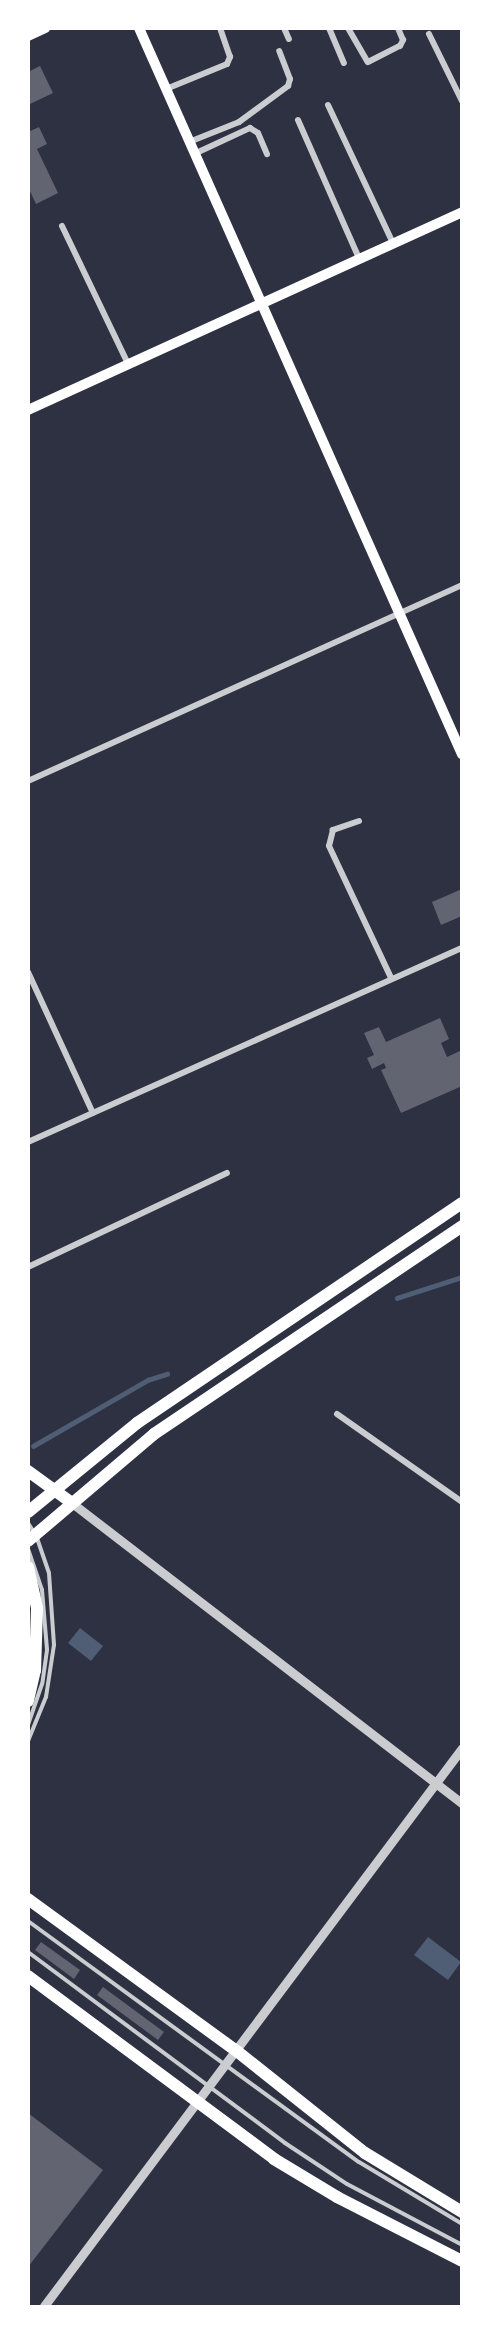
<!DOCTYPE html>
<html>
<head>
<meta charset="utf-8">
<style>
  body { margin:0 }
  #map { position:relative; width:490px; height:2335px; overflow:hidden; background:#2d3142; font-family:Roboto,sans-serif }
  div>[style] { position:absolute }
  .water>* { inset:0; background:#4f5d75 }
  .stream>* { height:4.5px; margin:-2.25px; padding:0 2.25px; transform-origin:2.25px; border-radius:2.25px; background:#4f5d75 }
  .building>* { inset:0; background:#626471 }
  .service>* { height:4px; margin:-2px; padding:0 2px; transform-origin:2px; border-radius:2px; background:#caccd0 }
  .minor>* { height:6px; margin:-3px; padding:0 3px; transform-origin:3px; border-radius:3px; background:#caccd0 }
  .tertiary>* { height:9px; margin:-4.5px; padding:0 4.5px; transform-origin:4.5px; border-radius:4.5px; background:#caccd0 }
  .secondary>* { height:10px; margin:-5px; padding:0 5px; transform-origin:5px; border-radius:5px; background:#fff }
  .primary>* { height:12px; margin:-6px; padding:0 6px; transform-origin:6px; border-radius:6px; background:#fff }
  span { translate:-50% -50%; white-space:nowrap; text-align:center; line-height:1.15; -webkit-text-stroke:4.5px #fff; paint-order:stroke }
  .frame { position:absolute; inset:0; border:30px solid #fff; pointer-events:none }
</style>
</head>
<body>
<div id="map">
  <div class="water">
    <i style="clip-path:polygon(80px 1628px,103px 1646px,91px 1661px,68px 1643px)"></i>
    <i style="clip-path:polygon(428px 1937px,461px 1962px,448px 1980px,414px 1955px)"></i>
  </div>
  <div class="stream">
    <i style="left:397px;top:1298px;width:68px;rotate:-17.9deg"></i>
    <i style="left:33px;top:1446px;width:133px;rotate:-29.9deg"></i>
    <i style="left:148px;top:1380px;width:20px;rotate:-18deg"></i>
  </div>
  <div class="building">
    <i style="clip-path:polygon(40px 66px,53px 93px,28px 105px,28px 72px)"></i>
    <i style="clip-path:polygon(39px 127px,47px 144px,37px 149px,58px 193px,36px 204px,28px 187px,28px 132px)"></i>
    <i style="clip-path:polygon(462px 889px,462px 916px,441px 925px,432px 902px)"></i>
    <i style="clip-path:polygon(440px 1018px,449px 1039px,441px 1043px,447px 1057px,462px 1050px,462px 1086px,401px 1113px,381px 1070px,386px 1068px,384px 1063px,372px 1069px,367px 1058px,374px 1055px,364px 1033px,379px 1027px,386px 1042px)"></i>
    <i style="clip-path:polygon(41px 1942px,80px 1970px,74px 1979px,35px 1950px)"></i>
    <i style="clip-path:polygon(103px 1987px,164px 2032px,158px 2040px,97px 1995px)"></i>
    <i style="clip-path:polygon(28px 2113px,103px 2170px,28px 2267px)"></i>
  </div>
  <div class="service">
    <i style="left:28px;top:1523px;width:9px;rotate:58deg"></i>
    <i style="left:28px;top:1549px;width:43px;rotate:71.1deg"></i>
    <i style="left:42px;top:1590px;width:60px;rotate:85.2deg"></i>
    <i style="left:47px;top:1650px;width:34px;rotate:98deg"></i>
    <i style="left:42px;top:1684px;width:43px;rotate:108.9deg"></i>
    <i style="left:28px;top:1741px;width:48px;rotate:-67.8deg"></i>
    <i style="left:46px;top:1697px;width:53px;rotate:-81.3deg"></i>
    <i style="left:54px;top:1645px;width:72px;rotate:-94deg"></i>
    <i style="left:49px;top:1573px;width:37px;rotate:-109deg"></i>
    <i style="left:28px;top:1921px;width:409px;rotate:36.1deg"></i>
    <i style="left:359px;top:2162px;width:120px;rotate:31deg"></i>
    <i style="left:28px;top:1952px;width:320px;rotate:36.6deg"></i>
    <i style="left:285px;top:2143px;width:74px;rotate:33.5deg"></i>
    <i style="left:347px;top:2184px;width:130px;rotate:27.9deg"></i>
  </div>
  <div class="minor">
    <i style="left:284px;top:28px;width:12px;rotate:66deg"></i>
    <i style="left:329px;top:28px;width:38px;rotate:67deg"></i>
    <i style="left:348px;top:28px;width:39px;rotate:60deg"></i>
    <i style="left:368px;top:62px;width:36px;rotate:-27deg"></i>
    <i style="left:400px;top:46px;width:7px;rotate:-63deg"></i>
    <i style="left:403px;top:40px;width:13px;rotate:-113deg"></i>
    <i style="left:429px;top:34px;width:75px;rotate:63.8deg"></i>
    <i style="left:166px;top:89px;width:66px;rotate:-22.3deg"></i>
    <i style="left:227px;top:64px;width:8px;rotate:-67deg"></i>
    <i style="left:230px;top:57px;width:31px;rotate:-109deg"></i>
    <i style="left:328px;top:105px;width:153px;rotate:64.8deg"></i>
    <i style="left:298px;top:120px;width:151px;rotate:66.2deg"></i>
    <i style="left:189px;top:142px;width:54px;rotate:-21.8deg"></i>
    <i style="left:239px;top:122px;width:61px;rotate:-36.3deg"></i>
    <i style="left:288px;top:86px;width:7px;rotate:-74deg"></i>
    <i style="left:290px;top:79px;width:30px;rotate:-111deg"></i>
    <i style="left:194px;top:154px;width:62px;rotate:-24.9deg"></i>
    <i style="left:250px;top:128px;width:9px;rotate:32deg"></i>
    <i style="left:258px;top:133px;width:23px;rotate:67deg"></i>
    <i style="left:62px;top:226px;width:153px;rotate:64.4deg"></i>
    <i style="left:28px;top:781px;width:476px;rotate:-24.3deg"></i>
    <i style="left:359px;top:821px;width:28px;rotate:161deg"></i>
    <i style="left:333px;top:830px;width:16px;rotate:104deg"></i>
    <i style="left:329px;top:846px;width:146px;rotate:64.8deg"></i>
    <i style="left:28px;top:972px;width:155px;rotate:65.3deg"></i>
    <i style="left:28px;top:1142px;width:475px;rotate:-24.1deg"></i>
    <i style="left:28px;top:1267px;width:220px;rotate:-25.3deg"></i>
    <i style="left:337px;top:1414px;width:153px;rotate:35.1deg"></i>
  </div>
  <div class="tertiary">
    <i style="left:72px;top:1503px;width:492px;rotate:37.6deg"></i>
    <i style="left:44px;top:2306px;width:697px;rotate:-53.16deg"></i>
  </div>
  <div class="secondary">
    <i style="left:139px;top:28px;width:795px;rotate:66.02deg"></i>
    <i style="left:28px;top:36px;width:19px;rotate:-25deg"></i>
    <i style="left:28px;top:410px;width:477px;rotate:-24.5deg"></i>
  </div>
  <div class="primary">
    <i style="left:28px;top:1471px;width:54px;rotate:36deg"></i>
    <i style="left:28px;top:1512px;width:141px;rotate:-39.2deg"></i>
    <i style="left:137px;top:1423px;width:392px;rotate:-34.1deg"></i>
    <i style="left:28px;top:1541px;width:165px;rotate:-40.3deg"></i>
    <i style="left:154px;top:1434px;width:372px;rotate:-34deg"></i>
    <i style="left:28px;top:1567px;width:42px;rotate:77.6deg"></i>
    <i style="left:37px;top:1608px;width:62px;rotate:91.8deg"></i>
    <i style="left:35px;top:1670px;width:32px;rotate:103deg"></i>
    <i style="left:28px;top:1899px;width:260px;rotate:36.1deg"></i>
    <i style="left:238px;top:2052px;width:162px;rotate:38.5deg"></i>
    <i style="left:365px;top:2153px;width:114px;rotate:31.3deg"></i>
    <i style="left:28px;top:1976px;width:307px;rotate:36.6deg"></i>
    <i style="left:274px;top:2159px;width:74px;rotate:31.1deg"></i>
    <i style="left:337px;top:2197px;width:140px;rotate:27.1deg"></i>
  </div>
  <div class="frame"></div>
</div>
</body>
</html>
